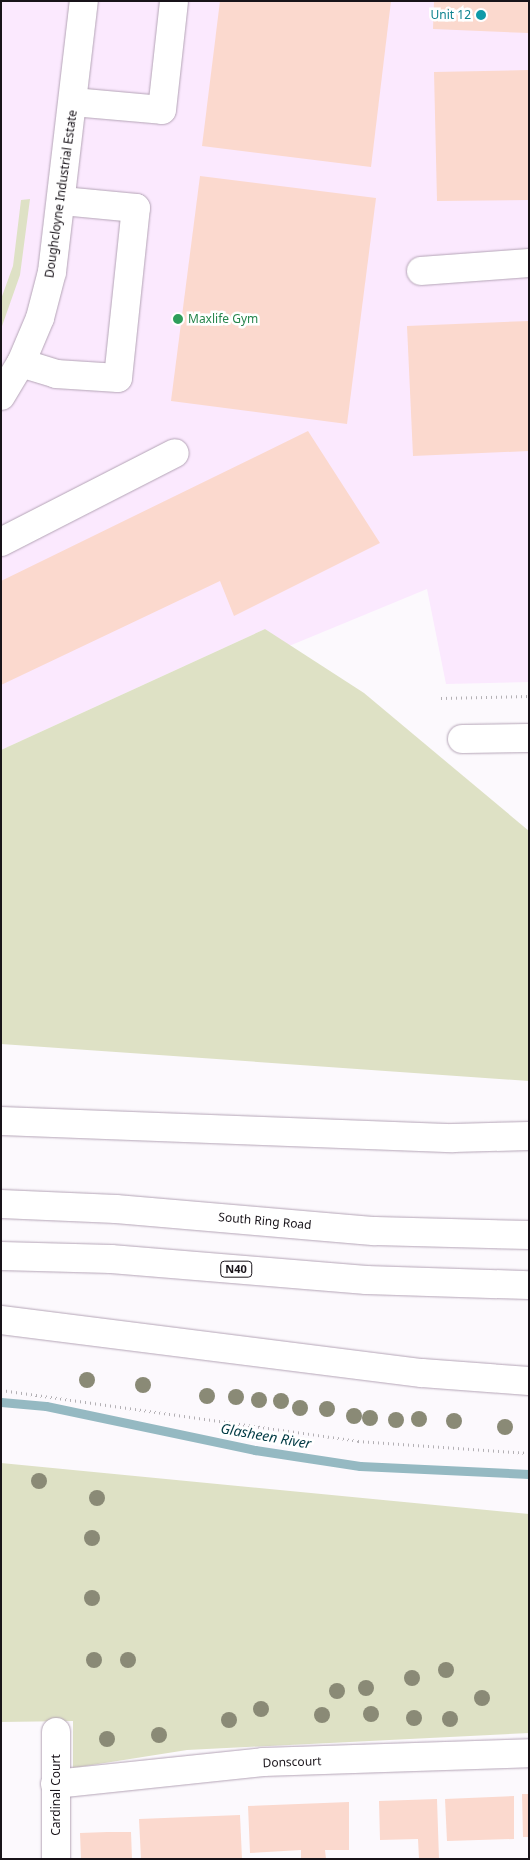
<!DOCTYPE html>
<html>
<head>
<meta charset="utf-8">
<style>
  body { margin:0 }
  #map { position:relative; width:530px; height:1860px; overflow:hidden; background:#fcf9fd; font-family:"Noto Sans",sans-serif }
  div>[style] { position:absolute }
  .built>* { inset:0; background:#fbe9fe }
  .green>* { inset:0; background:#dee1c5 }
  .stream>* { height:9px; margin:-4.5px; padding:0 4.5px; transform-origin:4.5px; border-radius:4.5px; background:#95b9c2 }
  .building>* { inset:0; background:#fbd9ce }
  .path>* { height:3px; margin-top:-1.5px; transform-origin:0; background:repeating-linear-gradient(90deg,#b4b1b5 0 1px,transparent 0 5px) }
  .roads { filter:drop-shadow(0 0 1px #b4a4b6) drop-shadow(0 0 1px #b4a4b6) }
  .minor>* { height:28px; margin:-14px; padding:0 14px; transform-origin:14px; border-radius:14px; background:#fff }
  .major>* { height:28px; margin:-14px; padding:0 14px; transform-origin:14px; border-radius:14px; background:#fff }
  .highway>* { height:28px; margin:-14px; padding:0 14px; transform-origin:14px; border-radius:14px; background:#fff }
  .trees>* { width:16px; height:16px; margin:-8px; border-radius:50%; background:#8a8a76 }
  .dots>* { width:14px; height:14px; translate:-50% -50%; box-sizing:border-box; border:2px solid #fff; border-radius:50% }
  span { translate:-50% -50%; white-space:nowrap; text-align:center; line-height:1.15; -webkit-text-stroke:5px #fff; paint-order:stroke }
  .shield-label span { padding:1px 4px; background:#fff; border:1px solid; border-radius:4px; -webkit-text-stroke-width:0 }
  .shield-label { font-size:11px; color:#181319; font-weight:700 }
  .culture-label { font-size:12px; color:#0d838f }
  .right { translate:-100% -50%; text-align:right }
  .street-label { font-size:12px; color:#181319 }
  .leisure-label { font-size:12px; color:#27864d }
  .left { translate:0 -50%; text-align:left }
  .water-label { font-size:14px; color:#003a44; font-style:italic }
  .frame { position:absolute; inset:0; border:2px solid #181319; pointer-events:none }
</style>
</head>
<body>
<div id="map">
  <div class="built">
    <i style="clip-path:polygon(1px 1px,529px 1px,529px 682px,446px 684px,427px 589px,289px 646px,265px 629px,1px 750px)"></i>
  </div>
  <div class="green">
    <i style="clip-path:polygon(30px 199px,20px 275px,1px 329px,1px 299px,13px 266px,21px 200px)"></i>
    <i style="clip-path:polygon(265px 629px,364px 693px,529px 831px,529px 1081px,1px 1044px,1px 750px)"></i>
    <i style="clip-path:polygon(1px 1463px,529px 1514px,529px 1733px,187px 1750px,73px 1768px,73px 1721px,1px 1722px)"></i>
  </div>
  <div class="stream">
    <i style="left:1px;top:1402px;width:45px;rotate:5.1deg"></i>
    <i style="left:46px;top:1406px;width:214px;rotate:11.9deg"></i>
    <i style="left:255px;top:1450px;width:106px;rotate:8.7deg"></i>
    <i style="left:360px;top:1466px;width:169px;rotate:2.7deg"></i>
  </div>
  <div class="building">
    <i style="clip-path:polygon(220px 1px,391px 1px,371px 167px,202px 146px)"></i>
    <i style="clip-path:polygon(434px 1px,529px 1px,529px 33px,433px 29px)"></i>
    <i style="clip-path:polygon(529px 70px,529px 200px,437px 201px,434px 72px)"></i>
    <i style="clip-path:polygon(200px 176px,376px 198px,347px 424px,171px 401px)"></i>
    <i style="clip-path:polygon(529px 321px,529px 451px,413px 456px,407px 326px)"></i>
    <i style="clip-path:polygon(308px 431px,380px 543px,234px 616px,220px 581px,1px 685px,1px 581px)"></i>
    <i style="clip-path:polygon(522px 1794px,529px 1794px,529px 1837px,523px 1837px)"></i>
    <i style="clip-path:polygon(514px 1796px,514px 1839px,447px 1841px,445px 1799px)"></i>
    <i style="clip-path:polygon(437px 1799px,439px 1859px,419px 1859px,418px 1839px,380px 1840px,379px 1801px)"></i>
    <i style="clip-path:polygon(349px 1802px,349px 1850px,325px 1850px,326px 1859px,301px 1859px,301px 1850px,250px 1853px,248px 1806px)"></i>
    <i style="clip-path:polygon(240px 1815px,242px 1859px,141px 1859px,139px 1819px)"></i>
    <i style="clip-path:polygon(107px 1832px,131px 1832px,132px 1859px,81px 1859px,80px 1833px)"></i>
  </div>
  <div class="path">
    <i style="left:441px;top:698px;width:88px;rotate:-1.3deg"></i>
    <i style="left:1px;top:1390px;width:361px;rotate:8.1deg"></i>
    <i style="left:358px;top:1441px;width:171px;rotate:4deg"></i>
  </div>
  <div class="roads">
    <div class="minor">
      <i style="left:73px;top:102px;width:89px;rotate:5.1deg"></i>
      <i style="left:162px;top:110px;width:109px;rotate:-83.7deg"></i>
      <i style="left:421px;top:271px;width:108px;rotate:-4.2deg"></i>
      <i style="left:21px;top:363px;width:37px;rotate:17deg"></i>
      <i style="left:56px;top:374px;width:62px;rotate:3.7deg"></i>
      <i style="left:118px;top:378px;width:171px;rotate:-84deg"></i>
      <i style="left:136px;top:208px;width:74px;rotate:-174.6deg"></i>
      <i style="left:1px;top:396px;width:39px;rotate:-59deg"></i>
      <i style="left:21px;top:363px;width:49px;rotate:-67.1deg"></i>
      <i style="left:40px;top:318px;width:48px;rotate:-75.4deg"></i>
      <i style="left:52px;top:272px;width:273px;rotate:-83.3deg"></i>
      <i style="left:1px;top:542px;width:195px;rotate:-27.1deg"></i>
      <i style="left:462px;top:739px;width:67px;rotate:-0.9deg"></i>
      <i style="left:56px;top:1732px;width:127px;rotate:90deg"></i>
      <i style="left:55px;top:1784px;width:209px;rotate:-6deg"></i>
      <i style="left:263px;top:1762px;width:266px;rotate:-1.9deg"></i>
    </div>
    <div class="major">
      <i style="left:1px;top:1121px;width:452px;rotate:2.2deg"></i>
      <i style="left:453px;top:1138px;width:76px;rotate:-1.5deg"></i>
      <i style="left:1px;top:1320px;width:424px;rotate:7.2deg"></i>
      <i style="left:422px;top:1373px;width:107px;rotate:4.3deg"></i>
    </div>
    <div class="highway">
      <i style="left:1px;top:1204px;width:115px;rotate:2.5deg"></i>
      <i style="left:116px;top:1209px;width:260px;rotate:4.9deg"></i>
      <i style="left:375px;top:1231px;width:154px;rotate:1.5deg"></i>
      <i style="left:1px;top:1256px;width:110px;rotate:1.6deg"></i>
      <i style="left:111px;top:1259px;width:256px;rotate:4.7deg"></i>
      <i style="left:366px;top:1280px;width:163px;rotate:1.8deg"></i>
    </div>
  </div>
  <div class="trees">
    <i style="left:87px;top:1380px"></i>
    <i style="left:143px;top:1385px"></i>
    <i style="left:207px;top:1396px"></i>
    <i style="left:236px;top:1397px"></i>
    <i style="left:259px;top:1400px"></i>
    <i style="left:281px;top:1401px"></i>
    <i style="left:300px;top:1408px"></i>
    <i style="left:327px;top:1409px"></i>
    <i style="left:354px;top:1416px"></i>
    <i style="left:370px;top:1418px"></i>
    <i style="left:419px;top:1419px"></i>
    <i style="left:396px;top:1420px"></i>
    <i style="left:454px;top:1421px"></i>
    <i style="left:505px;top:1427px"></i>
    <i style="left:39px;top:1481px"></i>
    <i style="left:97px;top:1498px"></i>
    <i style="left:92px;top:1538px"></i>
    <i style="left:92px;top:1598px"></i>
    <i style="left:94px;top:1660px"></i>
    <i style="left:128px;top:1660px"></i>
    <i style="left:446px;top:1670px"></i>
    <i style="left:412px;top:1678px"></i>
    <i style="left:366px;top:1688px"></i>
    <i style="left:337px;top:1691px"></i>
    <i style="left:482px;top:1698px"></i>
    <i style="left:261px;top:1709px"></i>
    <i style="left:371px;top:1714px"></i>
    <i style="left:322px;top:1715px"></i>
    <i style="left:414px;top:1718px"></i>
    <i style="left:450px;top:1719px"></i>
    <i style="left:229px;top:1720px"></i>
    <i style="left:159px;top:1735px"></i>
    <i style="left:107px;top:1739px"></i>
  </div>
  <div class="dots">
    <i style="left:481px;top:15px;background:#0f9aa8"></i>
    <i style="left:178px;top:319px;background:#2e9e5b"></i>
  </div>
  <div class="shield-label">
    <span style="left:236px;top:1269px">N40</span>
  </div>
  <div class="culture-label">
    <span class="right" style="left:471px;top:15px">Unit 12</span>
  </div>
  <div class="street-label">
    <span style="left:61px;top:194px;rotate:-82deg">Doughcloyne Industrial Estate</span>
    <span style="left:265px;top:1221px;rotate:5deg">South Ring Road</span>
    <span style="left:292px;top:1762px;rotate:-2deg">Donscourt</span>
    <span style="left:56px;top:1795px;rotate:-90deg">Cardinal Court</span>
  </div>
  <div class="leisure-label">
    <span class="left" style="left:188px;top:319px">Maxlife Gym</span>
  </div>
  <div class="water-label">
    <span style="left:266px;top:1436px;rotate:10deg">Glasheen River</span>
  </div>
  <div class="frame"></div>
</div>
</body>
</html>
